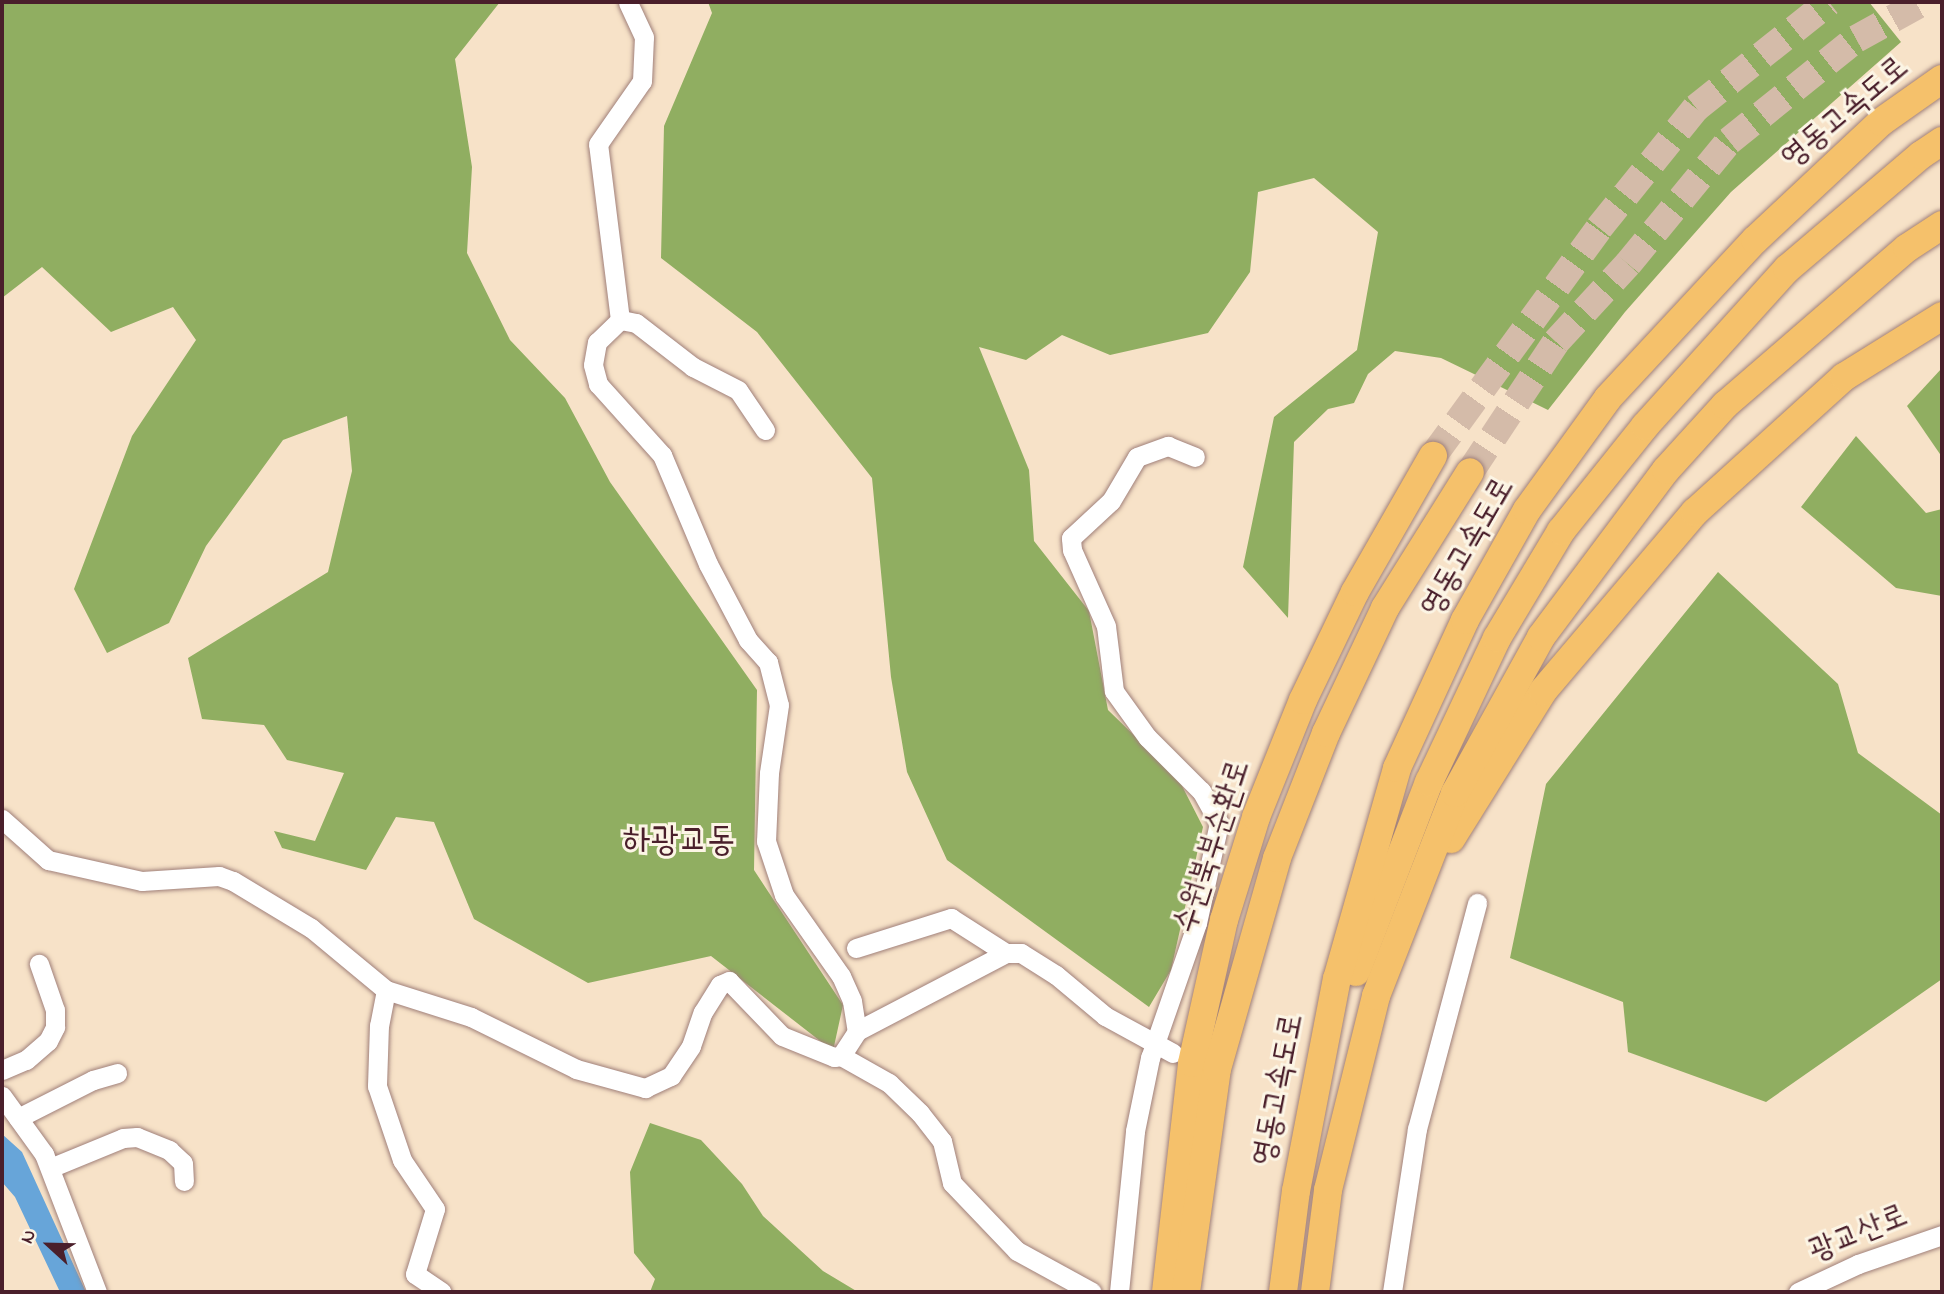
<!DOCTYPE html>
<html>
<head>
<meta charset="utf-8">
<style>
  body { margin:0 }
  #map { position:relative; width:1944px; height:1294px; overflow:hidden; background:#f7e2c8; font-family:"Indie Flower","Poor Story",sans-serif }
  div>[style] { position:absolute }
  .forest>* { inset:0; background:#90ae61 }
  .water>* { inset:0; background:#67a5d9 }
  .highway-tunnel>* { height:28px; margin-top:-14px; transform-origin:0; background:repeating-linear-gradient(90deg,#d4bba9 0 28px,transparent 0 42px) }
  .roads { filter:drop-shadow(0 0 2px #a0807a) drop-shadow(0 0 2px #a0807a) }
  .minor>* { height:19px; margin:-9.5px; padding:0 9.5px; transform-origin:9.5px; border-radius:9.5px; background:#fff }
  .highway>* { height:28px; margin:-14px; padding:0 14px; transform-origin:14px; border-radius:14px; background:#f5c16b }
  span { translate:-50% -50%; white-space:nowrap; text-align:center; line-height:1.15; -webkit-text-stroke:6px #fcf5e5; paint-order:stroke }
  .street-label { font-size:32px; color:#4a1f2b }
  .quarter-label { font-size:35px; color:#4a1f2b }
  .frame { position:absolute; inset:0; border:4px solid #4a1f2b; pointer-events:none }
  .north { position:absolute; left:14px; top:1210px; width:70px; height:70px; -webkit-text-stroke:5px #fcf5e5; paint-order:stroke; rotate:292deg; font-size:19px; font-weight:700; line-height:28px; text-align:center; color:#4a1f2b }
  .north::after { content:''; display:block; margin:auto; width:24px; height:32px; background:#4a1f2b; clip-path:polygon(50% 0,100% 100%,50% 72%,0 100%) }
</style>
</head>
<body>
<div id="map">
  <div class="forest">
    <i style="clip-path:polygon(2px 2px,500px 2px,455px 59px,472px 167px,467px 253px,510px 340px,565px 398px,610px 482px,757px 690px,754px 870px,843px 1005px,833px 1051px,711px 956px,588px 983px,474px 919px,434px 822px,396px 817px,366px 870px,282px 848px,274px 831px,315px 841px,344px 773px,287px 760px,264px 725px,202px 719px,188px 658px,328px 572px,352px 471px,347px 416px,283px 440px,206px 546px,169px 623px,107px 653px,74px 589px,132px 436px,196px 340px,173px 307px,111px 332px,42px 267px,2px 298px)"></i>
    <i style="clip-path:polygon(708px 2px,1869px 2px,1901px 42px,1731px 192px,1625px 312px,1548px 410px,1441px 358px,1395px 351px,1368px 374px,1354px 403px,1328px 409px,1294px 442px,1288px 618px,1243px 567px,1274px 417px,1357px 350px,1378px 232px,1314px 178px,1258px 192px,1250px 272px,1208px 333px,1110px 355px,1062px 335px,1026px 360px,979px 347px,1029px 470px,1034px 541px,1089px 611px,1108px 710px,1178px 778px,1203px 827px,1171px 970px,1149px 1007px,947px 860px,907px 772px,891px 677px,872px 478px,757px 332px,661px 258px,664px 126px,712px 13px)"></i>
    <i style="clip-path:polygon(1942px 368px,1942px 457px,1907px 406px)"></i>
    <i style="clip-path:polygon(1856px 436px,1926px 513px,1942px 509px,1942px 596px,1896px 588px,1801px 507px)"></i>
    <i style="clip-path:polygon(1718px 572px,1838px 684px,1858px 753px,1942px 815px,1942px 979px,1766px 1102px,1628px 1052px,1623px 1002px,1510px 958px,1546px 784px)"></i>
    <i style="clip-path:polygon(650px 1123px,701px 1140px,742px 1184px,763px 1216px,823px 1271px,858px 1292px,650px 1292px,655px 1279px,634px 1253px,630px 1172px)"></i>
  </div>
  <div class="water">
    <i style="clip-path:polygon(2px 1134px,22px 1152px,86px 1292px,60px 1292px,15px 1197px,2px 1182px)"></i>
  </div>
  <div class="highway-tunnel">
    <i style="left:1433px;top:456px;width:282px;rotate:-53.9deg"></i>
    <i style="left:1599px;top:228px;width:154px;rotate:-51.1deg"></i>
    <i style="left:1696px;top:108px;width:170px;rotate:-38.6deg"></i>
    <i style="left:1470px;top:472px;width:156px;rotate:-56.5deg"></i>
    <i style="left:1556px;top:342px;width:106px;rotate:-47.3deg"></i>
    <i style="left:1628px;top:264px;width:159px;rotate:-50.6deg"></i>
    <i style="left:1729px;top:141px;width:163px;rotate:-38.8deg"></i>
    <i style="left:1856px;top:39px;width:77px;rotate:-28.9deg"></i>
  </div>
  <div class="roads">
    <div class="minor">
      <i style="left:620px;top:320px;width:177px;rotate:-97.1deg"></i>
      <i style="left:598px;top:144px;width:77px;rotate:-55.1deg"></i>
      <i style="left:642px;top:81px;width:44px;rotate:-87.4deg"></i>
      <i style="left:644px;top:37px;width:38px;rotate:-115deg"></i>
      <i style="left:765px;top:430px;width:48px;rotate:-124deg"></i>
      <i style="left:738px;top:390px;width:51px;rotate:-152.9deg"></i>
      <i style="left:693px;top:367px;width:72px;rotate:-142.3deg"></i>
      <i style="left:636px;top:323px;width:16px;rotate:-169deg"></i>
      <i style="left:620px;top:320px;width:32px;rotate:136deg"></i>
      <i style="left:597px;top:342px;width:23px;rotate:100deg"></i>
      <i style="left:593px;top:365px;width:20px;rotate:75deg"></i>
      <i style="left:598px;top:384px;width:96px;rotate:48deg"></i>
      <i style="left:662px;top:455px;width:118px;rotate:67.1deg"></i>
      <i style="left:708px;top:564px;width:86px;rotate:62.2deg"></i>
      <i style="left:748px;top:640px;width:30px;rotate:48deg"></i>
      <i style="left:768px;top:662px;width:44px;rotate:75.7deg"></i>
      <i style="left:779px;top:705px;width:69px;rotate:98.4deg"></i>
      <i style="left:769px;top:773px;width:68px;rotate:92.5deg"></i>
      <i style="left:766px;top:841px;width:57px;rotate:71.6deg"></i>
      <i style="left:784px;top:895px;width:99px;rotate:54.9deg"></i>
      <i style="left:841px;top:976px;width:27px;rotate:66deg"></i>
      <i style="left:852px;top:1001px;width:30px;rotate:81deg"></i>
      <i style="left:2px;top:819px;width:62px;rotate:41.7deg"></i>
      <i style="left:48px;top:860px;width:96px;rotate:12.6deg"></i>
      <i style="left:142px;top:881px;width:77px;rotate:-3.7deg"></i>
      <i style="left:219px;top:876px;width:15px;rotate:20deg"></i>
      <i style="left:233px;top:881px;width:91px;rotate:31.1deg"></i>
      <i style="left:311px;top:928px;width:97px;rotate:39.6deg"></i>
      <i style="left:386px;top:990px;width:89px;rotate:17.6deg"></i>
      <i style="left:471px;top:1017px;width:117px;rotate:26.3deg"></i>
      <i style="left:576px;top:1069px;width:72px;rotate:15.4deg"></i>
      <i style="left:645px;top:1088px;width:29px;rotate:-25deg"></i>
      <i style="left:671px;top:1076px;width:36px;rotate:-56deg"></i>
      <i style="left:691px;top:1046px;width:36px;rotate:-71deg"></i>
      <i style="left:703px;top:1012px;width:32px;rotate:-58deg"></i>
      <i style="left:720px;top:985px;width:10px;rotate:-24deg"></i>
      <i style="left:729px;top:981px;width:76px;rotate:46.1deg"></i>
      <i style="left:782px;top:1036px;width:56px;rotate:22deg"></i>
      <i style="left:834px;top:1057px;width:7px;rotate:-8deg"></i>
      <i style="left:841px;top:1056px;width:30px;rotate:-57deg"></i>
      <i style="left:857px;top:1031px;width:168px;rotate:-27.6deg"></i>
      <i style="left:1006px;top:953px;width:15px"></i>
      <i style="left:1021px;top:953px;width:41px;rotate:32.2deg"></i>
      <i style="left:1056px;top:975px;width:64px;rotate:39.9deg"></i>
      <i style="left:1105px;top:1016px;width:77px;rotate:28.6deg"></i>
      <i style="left:856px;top:948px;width:100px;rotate:-17.5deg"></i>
      <i style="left:951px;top:918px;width:65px;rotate:32.5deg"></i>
      <i style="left:386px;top:990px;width:36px;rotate:101deg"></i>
      <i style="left:379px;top:1025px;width:61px;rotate:91.9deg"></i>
      <i style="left:377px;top:1086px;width:78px;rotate:71.3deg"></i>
      <i style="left:402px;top:1160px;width:59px;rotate:56deg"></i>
      <i style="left:435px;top:1209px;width:68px;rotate:107.1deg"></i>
      <i style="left:415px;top:1274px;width:32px;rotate:34deg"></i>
      <i style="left:841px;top:1056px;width:55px;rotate:29.4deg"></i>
      <i style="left:889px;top:1083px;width:43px;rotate:44.1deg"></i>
      <i style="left:920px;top:1113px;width:36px;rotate:52deg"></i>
      <i style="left:942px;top:1141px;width:43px;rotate:76.6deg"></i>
      <i style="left:952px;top:1183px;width:94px;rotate:46.3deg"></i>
      <i style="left:1017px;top:1251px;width:85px;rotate:28.7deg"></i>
      <i style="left:2px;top:1070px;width:26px;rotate:-23deg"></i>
      <i style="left:26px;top:1060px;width:29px;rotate:-41deg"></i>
      <i style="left:48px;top:1041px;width:16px;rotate:-63deg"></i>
      <i style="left:55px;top:1027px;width:17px;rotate:-90deg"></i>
      <i style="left:55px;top:1010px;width:49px;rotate:-109.2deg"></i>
      <i style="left:2px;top:1096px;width:72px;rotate:54.1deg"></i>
      <i style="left:44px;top:1154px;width:148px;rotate:69deg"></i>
      <i style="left:18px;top:1118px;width:84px;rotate:-26.9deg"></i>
      <i style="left:93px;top:1080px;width:25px;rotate:-16deg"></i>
      <i style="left:50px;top:1168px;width:79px;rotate:-22.3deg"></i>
      <i style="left:123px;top:1138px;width:14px;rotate:-4deg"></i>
      <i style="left:137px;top:1137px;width:35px;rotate:22deg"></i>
      <i style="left:169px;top:1150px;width:19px;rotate:43deg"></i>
      <i style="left:183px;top:1163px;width:18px;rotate:87deg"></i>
      <i style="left:1119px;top:1292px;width:162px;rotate:-84.3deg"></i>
      <i style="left:1135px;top:1131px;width:75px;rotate:-78.4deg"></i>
      <i style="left:1150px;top:1058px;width:143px;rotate:-70.8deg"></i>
      <i style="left:1197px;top:923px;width:102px;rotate:-77.6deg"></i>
      <i style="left:1219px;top:823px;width:37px;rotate:-119deg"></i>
      <i style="left:1201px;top:791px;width:76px;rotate:-135deg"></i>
      <i style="left:1147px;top:737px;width:57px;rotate:-125.7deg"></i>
      <i style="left:1114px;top:691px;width:65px;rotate:-97deg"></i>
      <i style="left:1106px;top:626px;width:83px;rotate:-114.1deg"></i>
      <i style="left:1072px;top:550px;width:12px;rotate:-95deg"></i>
      <i style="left:1071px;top:538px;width:54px;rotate:-42.8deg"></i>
      <i style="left:1111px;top:501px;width:51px;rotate:-59.4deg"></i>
      <i style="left:1137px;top:457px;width:33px;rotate:-20deg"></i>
      <i style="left:1168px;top:446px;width:29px;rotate:22deg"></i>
      <i style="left:1392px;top:1292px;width:165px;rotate:-81.3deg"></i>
      <i style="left:1417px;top:1129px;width:234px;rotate:-75.1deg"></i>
      <i style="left:1798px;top:1292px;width:66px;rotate:-25deg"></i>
      <i style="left:1858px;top:1264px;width:89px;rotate:-19deg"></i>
    </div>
    <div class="highway">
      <i style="left:1451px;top:839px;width:174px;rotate:-58.1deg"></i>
      <i style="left:1543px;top:691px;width:235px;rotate:-49.7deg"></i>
      <i style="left:1695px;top:512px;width:201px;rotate:-42.2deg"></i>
      <i style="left:1844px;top:377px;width:115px;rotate:-31.9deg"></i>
      <i style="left:1356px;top:972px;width:204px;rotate:-69deg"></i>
      <i style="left:1429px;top:782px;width:159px;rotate:-64.7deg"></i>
      <i style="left:1497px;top:638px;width:125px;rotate:-59.1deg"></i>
      <i style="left:1561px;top:531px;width:134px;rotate:-51.3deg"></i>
      <i style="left:1645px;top:426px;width:212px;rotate:-47.9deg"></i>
      <i style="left:1787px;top:269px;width:176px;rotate:-40.4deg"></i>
      <i style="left:1921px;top:155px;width:25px;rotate:-34deg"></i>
      <i style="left:1166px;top:1292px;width:230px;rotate:-83.5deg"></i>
      <i style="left:1192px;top:1063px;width:147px;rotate:-77.4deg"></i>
      <i style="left:1224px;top:920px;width:108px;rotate:-72.7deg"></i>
      <i style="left:1256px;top:817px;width:126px;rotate:-68.1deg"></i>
      <i style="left:1303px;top:700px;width:120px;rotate:-64.3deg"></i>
      <i style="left:1355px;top:592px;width:157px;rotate:-60.2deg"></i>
      <i style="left:1186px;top:1292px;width:225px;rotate:-82.1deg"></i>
      <i style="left:1217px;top:1069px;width:219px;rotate:-74.1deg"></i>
      <i style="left:1277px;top:858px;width:134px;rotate:-68.6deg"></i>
      <i style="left:1326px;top:733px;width:138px;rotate:-64.7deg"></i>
      <i style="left:1385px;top:608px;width:160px;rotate:-58deg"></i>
      <i style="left:1283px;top:1292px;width:102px;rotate:-82.7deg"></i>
      <i style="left:1296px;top:1191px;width:216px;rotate:-79.1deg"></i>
      <i style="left:1337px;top:979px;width:219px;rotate:-74.1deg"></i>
      <i style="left:1397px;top:768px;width:163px;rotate:-65.3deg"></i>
      <i style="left:1465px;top:620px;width:126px;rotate:-60.6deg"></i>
      <i style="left:1527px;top:510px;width:138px;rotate:-54.1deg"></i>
      <i style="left:1608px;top:398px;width:216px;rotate:-47.1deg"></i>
      <i style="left:1755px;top:240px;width:173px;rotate:-43.1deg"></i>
      <i style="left:1881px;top:122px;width:75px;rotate:-35.2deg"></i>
      <i style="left:1315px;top:1292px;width:103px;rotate:-82.7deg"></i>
      <i style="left:1328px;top:1190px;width:200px;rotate:-76.1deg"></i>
      <i style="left:1376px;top:996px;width:218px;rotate:-68.7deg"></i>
      <i style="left:1455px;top:793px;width:178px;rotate:-61.1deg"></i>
      <i style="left:1541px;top:637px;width:209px;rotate:-53.2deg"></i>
      <i style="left:1666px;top:470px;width:88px;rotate:-47.8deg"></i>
      <i style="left:1725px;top:405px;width:240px;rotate:-40.8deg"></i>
      <i style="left:1907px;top:248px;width:42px;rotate:-33.3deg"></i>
    </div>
  </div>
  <div class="street-label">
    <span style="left:1846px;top:114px;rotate:-40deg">영동고속도로</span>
    <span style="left:1469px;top:548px;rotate:-60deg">영동고속도로</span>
    <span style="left:1214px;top:847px;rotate:-72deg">수원북부순환로</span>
    <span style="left:1280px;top:1090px;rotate:-79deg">영동고속도로</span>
    <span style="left:1859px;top:1235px;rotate:-22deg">광교산로</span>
  </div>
  <div class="quarter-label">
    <span style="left:679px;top:842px">하광교동</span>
  </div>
  <div class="frame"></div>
  <div class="north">N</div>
</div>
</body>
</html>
